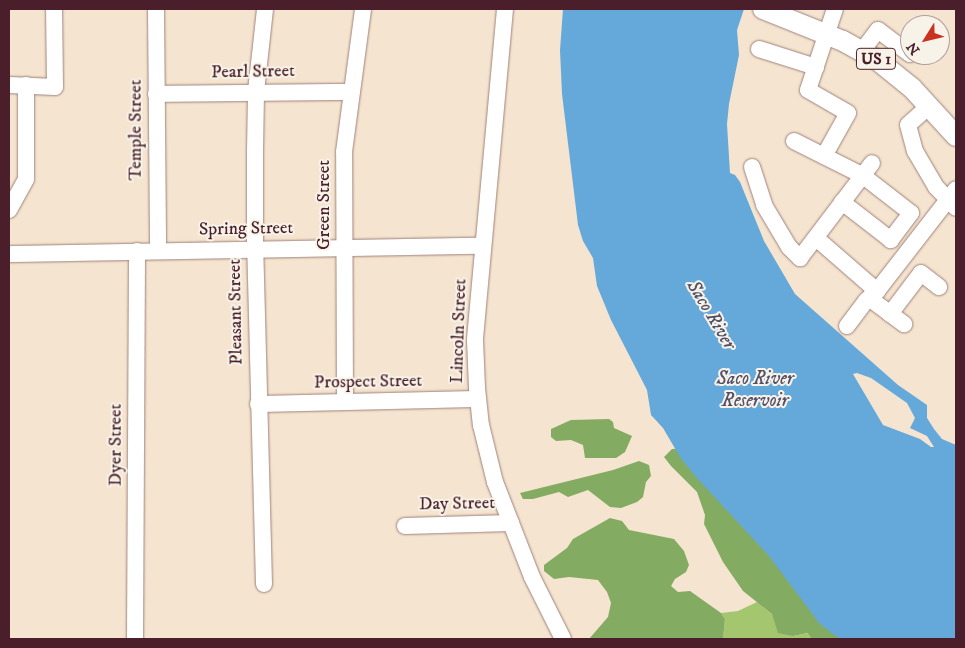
<!DOCTYPE html>
<html>
<head>
<meta charset="utf-8">
<style>
  body { margin:0 }
  #map { position:relative; width:965px; height:648px; overflow:hidden; background:#f5e4cf; font-family:"IM FELL DW Pica",serif }
  div>[style] { position:absolute }
  .green>* { inset:0; background:#a4c66f }
  .forest>* { inset:0; background:#83ab62 }
  .water>* { inset:0; background:#65a9da }
  .roads { filter:drop-shadow(0 0 1px #a0827d) drop-shadow(0 0 1px #a0827d) }
  .minor>* { height:16px; margin:-8px; padding:0 8px; transform-origin:8px; border-radius:8px; background:#fff }
  .major>* { height:20px; margin:-10px; padding:0 10px; transform-origin:10px; border-radius:10px; background:#fff }
  span { translate:-50% -50%; white-space:nowrap; text-align:center; line-height:1.15; -webkit-text-stroke:4px #f7f3e8; paint-order:stroke }
  .shield-label span { padding:1px 4px; background:#f7f3e8; border:1px solid; border-radius:4px; -webkit-text-stroke-width:0 }
  .shield-label { font-size:16px; color:#4a1f2b; font-weight:700 }
  .street-label { font-size:18px; color:#4a1f2b }
  .water-label { font-size:19px; color:#534f68; font-style:italic }
  .frame { position:absolute; inset:0; border:10px solid #4a1f2b; pointer-events:none }
  .north { position:absolute; left:900px; top:15px; width:50px; height:50px; box-sizing:border-box; background:#f7f3e8; border:1px solid #b29e9c; border-radius:50%; rotate:234deg; font-size:14px; font-weight:700; line-height:20px; text-align:center; color:#4a1f2b }
  .north::after { content:''; display:block; margin:auto; width:18px; height:22px; background:#c8321e; clip-path:polygon(50% 0,100% 100%,50% 72%,0 100%) }
</style>
</head>
<body>
<div id="map">
  <div class="green">
    <i style="clip-path:polygon(757px 602px,772px 614px,793px 636px,809px 633px,812px 639px,723px 639px,725px 619px,721px 613px,738px 611px)"></i>
  </div>
  <div class="forest">
    <i style="clip-path:polygon(609px 419px,613px 422px,614px 428px,632px 436px,625px 452px,616px 458px,585px 458px,583px 445px,571px 440px,556px 441px,551px 437px,551px 429px,571px 420px)"></i>
    <i style="clip-path:polygon(687px 448px,862px 639px,812px 639px,808px 633px,793px 636px,778px 633px,772px 614px,743px 591px,723px 562px,704px 524px,705px 515px,697px 492px,671px 466px,664px 457px,672px 449px)"></i>
    <i style="clip-path:polygon(639px 461px,649px 465px,651px 476px,646px 482px,643px 497px,637px 502px,621px 508px,610px 507px,588px 490px,568px 497px,559px 492px,533px 499px,523px 499px,520px 493px,613px 470px)"></i>
    <i style="clip-path:polygon(610px 518px,622px 521px,629px 530px,674px 539px,684px 551px,689px 565px,686px 572px,675px 579px,671px 586px,678px 592px,690px 591px,721px 613px,725px 619px,723px 639px,589px 639px,608px 617px,611px 603px,607px 592px,598px 580px,569px 577px,554px 579px,544px 571px,544px 565px,567px 548px,573px 539px)"></i>
  </div>
  <div class="water">
    <i style="clip-path:polygon(evenodd,563px 9px,744px 9px,737px 30px,739px 55px,729px 104px,727px 124px,730px 173px,735px 175px,740px 182px,764px 241px,795px 294px,898px 385px,927px 405px,927px 418px,934px 429px,942px 439px,956px 445px,956px 639px,841px 639px,833px 634px,819px 623px,769px 556px,695px 476px,680px 457px,663px 428px,651px 415px,647px 390px,611px 320px,597px 286px,593px 258px,583px 241px,578px 225px,562px 94px,560px 50px,563px 9px,857px 373px,871px 378px,907px 403px,915px 418px,910px 428px,927px 436px,934px 447px,931px 447px,920px 439px,883px 425px,853px 374px,857px 373px)"></i>
  </div>
  <div class="roads">
    <div class="minor">
      <i style="left:156px;top:9px;width:242px;rotate:89.5deg"></i>
      <i style="left:505px;top:9px;width:332px;rotate:95.2deg"></i>
      <i style="left:475px;top:340px;width:48px;rotate:87.6deg"></i>
      <i style="left:477px;top:388px;width:37px;rotate:84deg"></i>
      <i style="left:481px;top:425px;width:59px;rotate:76.2deg"></i>
      <i style="left:495px;top:482px;width:102px;rotate:68.7deg"></i>
      <i style="left:532px;top:577px;width:69px;rotate:63.4deg"></i>
      <i style="left:759px;top:49px;width:60px;rotate:17.5deg"></i>
      <i style="left:862px;top:51px;width:26px;rotate:-53deg"></i>
      <i style="left:878px;top:30px;width:40px;rotate:37deg"></i>
      <i style="left:9px;top:85px;width:46px;rotate:2.5deg"></i>
      <i style="left:55px;top:87px;width:78px;rotate:-90.7deg"></i>
      <i style="left:156px;top:94px;width:195px;rotate:-0.6deg"></i>
      <i style="left:929px;top:106px;width:28px;rotate:138deg"></i>
      <i style="left:908px;top:125px;width:27px;rotate:75deg"></i>
      <i style="left:915px;top:151px;width:42px;rotate:59.7deg"></i>
      <i style="left:936px;top:187px;width:29px;rotate:46deg"></i>
      <i style="left:794px;top:141px;width:76px;rotate:26.6deg"></i>
      <i style="left:862px;top:175px;width:62px;rotate:37.8deg"></i>
      <i style="left:911px;top:213px;width:34px;rotate:127deg"></i>
      <i style="left:891px;top:240px;width:62px;rotate:-142.2deg"></i>
      <i style="left:824px;top:156px;width:49px;rotate:-60.8deg"></i>
      <i style="left:848px;top:113px;width:46px;rotate:-150.1deg"></i>
      <i style="left:808px;top:90px;width:85px;rotate:-71.6deg"></i>
      <i style="left:752px;top:167px;width:40px;rotate:72deg"></i>
      <i style="left:764px;top:205px;width:49px;rotate:59.2deg"></i>
      <i style="left:789px;top:247px;width:16px;rotate:45deg"></i>
      <i style="left:800px;top:258px;width:119px;rotate:-52.8deg"></i>
      <i style="left:9px;top:210px;width:35px;rotate:-61deg"></i>
      <i style="left:26px;top:179px;width:94px;rotate:-90deg"></i>
      <i style="left:816px;top:238px;width:81px;rotate:41deg"></i>
      <i style="left:9px;top:254px;width:474px;rotate:-1deg"></i>
      <i style="left:869px;top:298px;width:44px;rotate:36.6deg"></i>
      <i style="left:890px;top:314px;width:51px;rotate:-52.9deg"></i>
      <i style="left:921px;top:273px;width:23px;rotate:38deg"></i>
      <i style="left:847px;top:326px;width:31px;rotate:-53deg"></i>
      <i style="left:866px;top:301px;width:15px;rotate:-42deg"></i>
      <i style="left:877px;top:291px;width:129px;rotate:-52.2deg"></i>
      <i style="left:345px;top:402px;width:250px;rotate:-90.2deg"></i>
      <i style="left:344px;top:152px;width:144px;rotate:-82.4deg"></i>
      <i style="left:258px;top:404px;width:220px;rotate:-1.3deg"></i>
      <i style="left:405px;top:526px;width:106px;rotate:-1.6deg"></i>
      <i style="left:264px;top:584px;width:335px;rotate:-91.5deg"></i>
      <i style="left:255px;top:249px;width:98px;rotate:-90deg"></i>
      <i style="left:255px;top:151px;width:60px;rotate:-89deg"></i>
      <i style="left:256px;top:91px;width:82px;rotate:-83.7deg"></i>
      <i style="left:135px;top:639px;width:388px;rotate:-89.7deg"></i>
    </div>
    <div class="major">
      <i style="left:763px;top:9px;width:86px;rotate:21.8deg"></i>
      <i style="left:843px;top:41px;width:38px;rotate:29deg"></i>
      <i style="left:876px;top:59px;width:46px;rotate:38.9deg"></i>
      <i style="left:912px;top:88px;width:65px;rotate:47.5deg"></i>
    </div>
  </div>
  <div class="shield-label">
    <span style="left:876px;top:59px">US 1</span>
  </div>
  <div class="street-label">
    <span style="left:253px;top:72px;rotate:-1deg">Pearl Street</span>
    <span style="left:136px;top:130px;rotate:-90deg">Temple Street</span>
    <span style="left:324px;top:205px;rotate:-90deg">Green Street</span>
    <span style="left:246px;top:229px;rotate:-1deg">Spring Street</span>
    <span style="left:236px;top:312px;rotate:-91deg">Pleasant Street</span>
    <span style="left:459px;top:331px;rotate:-88deg">Lincoln Street</span>
    <span style="left:368px;top:382px;rotate:-1deg">Prospect Street</span>
    <span style="left:116px;top:445px;rotate:-90deg">Dyer Street</span>
    <span style="left:457px;top:504px;rotate:-1deg">Day Street</span>
  </div>
  <div class="water-label">
    <span style="left:711px;top:315px;rotate:59deg">Saco River</span>
    <span style="left:755px;top:390px">Saco River<br>Reservoir</span>
  </div>
  <div class="frame"></div>
  <div class="north">N</div>
</div>
</body>
</html>
